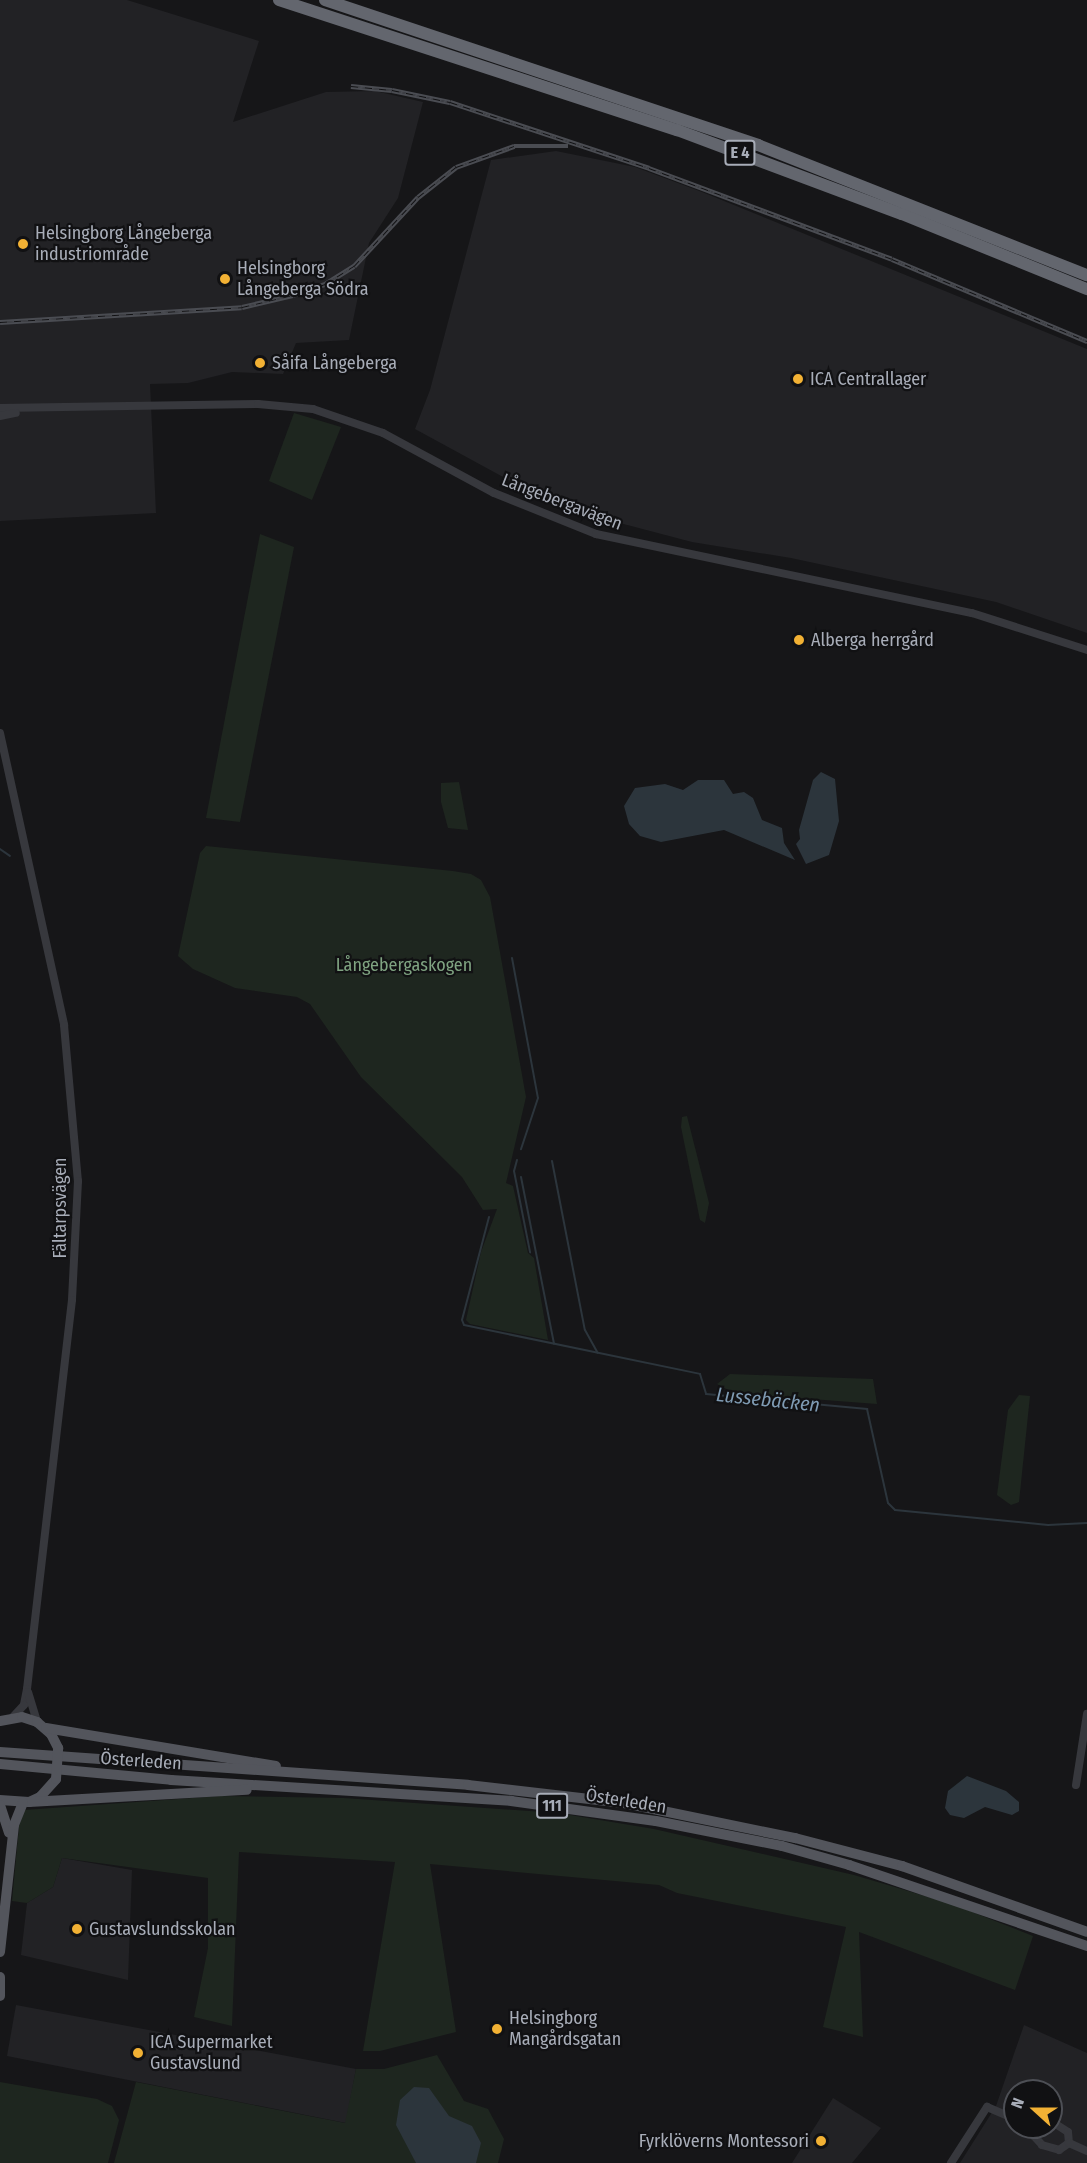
<!DOCTYPE html>
<html>
<head>
<meta charset="utf-8">
<style>
  body { margin:0 }
  #map { position:relative; width:1087px; height:2163px; overflow:hidden; background:#161618; font-family:"Fira Sans Condensed",sans-serif }
  div>[style] { position:absolute }
  .built>* { inset:0; background:#222225 }
  .green>* { inset:0; background:#1e261f }
  .water>* { inset:0; background:#2c353c }
  .stream>* { height:2px; margin:-1px; padding:0 1px; transform-origin:1px; border-radius:1px; background:#2c353c }
  .minor>* { height:8px; margin:-4px; padding:0 4px; transform-origin:4px; border-radius:4px; background:#37383d }
  .major>* { height:10px; margin:-5px; padding:0 5px; transform-origin:5px; border-radius:5px; background:#53555c }
  .highway>* { height:12px; margin:-6px; padding:0 6px; transform-origin:6px; border-radius:6px; background:#63666e }
  .rail>* { height:4.5px; margin-top:-2.25px; transform-origin:0; background:repeating-linear-gradient(90deg,#111113 0 7px,#4a4c52 0 14px); box-sizing:border-box; border-block:2px solid #4a4c52 }
  .major-bridge>* { height:10px; margin:-5px; padding:0 5px; transform-origin:5px; border-radius:5px; background:#53555c }
  .dots>* { width:16px; height:16px; translate:-50% -50%; box-sizing:border-box; border:3px solid #111113; border-radius:50% }
  span { translate:-50% -50%; white-space:nowrap; text-align:center; line-height:1.15; -webkit-text-stroke:4.5px #111113; paint-order:stroke }
  .shield-label span { padding:2px 4px; background:#111113; border:2px solid; border-radius:4px; -webkit-text-stroke-width:0 }
  .shield-label { font-size:16px; color:#a8adb8; font-weight:700 }
  .poi-label { font-size:18px; color:#a8adb8 }
  .left { translate:0 -50%; text-align:left }
  .right { translate:-100% -50%; text-align:right }
  .street-label { font-size:18px; color:#a8adb8 }
  .park-label { font-size:18px; color:#7fa381 }
  .water-label { font-size:20px; color:#7f9bb3; font-style:italic }
  .north { position:absolute; left:1003px; top:2079px; width:60px; height:60px; box-sizing:border-box; background:#111113; border:2px solid #4d4f55; border-radius:50%; rotate:291deg; font-size:16px; font-weight:700; line-height:24px; text-align:center; color:#a8adb8 }
  .north::after { content:''; display:block; margin:auto; width:21px; height:27px; background:#f2b134; clip-path:polygon(50% 0,100% 100%,50% 72%,0 100%) }
</style>
</head>
<body>
<div id="map">
  <div class="built">
    <i style="clip-path:polygon(0 0,127px 0,259px 41px,233px 122px,326px 92px,375px 91px,423px 102px,398px 198px,369px 243px,349px 340px,296px 343px,283px 374px,232px 372px,188px 383px,150px 384px,156px 513px,0 521px)"></i>
    <i style="clip-path:polygon(556px 151px,635px 167px,702px 192px,1087px 349px,1087px 633px,996px 602px,791px 558px,692px 542px,616px 522px,516px 484px,415px 429px,430px 390px,491px 160px)"></i>
    <i style="clip-path:polygon(62px 1858px,132px 1870px,128px 1980px,21px 1955px,27px 1903px,53px 1887px)"></i>
    <i style="clip-path:polygon(16px 2005px,356px 2069px,346px 2123px,7px 2056px)"></i>
    <i style="clip-path:polygon(evenodd,1024px 2025px,1087px 2053px,1087px 2163px,960px 2163px,996px 2106px,1024px 2025px,1015px 2091px,1051px 2091px,1051px 2127px,1015px 2127px,1015px 2091px)"></i>
    <i style="clip-path:polygon(833px 2098px,881px 2128px,852px 2163px,792px 2163px)"></i>
  </div>
  <div class="green">
    <i style="clip-path:polygon(294px 413px,341px 427px,312px 500px,269px 481px)"></i>
    <i style="clip-path:polygon(260px 534px,294px 547px,240px 822px,206px 818px)"></i>
    <i style="clip-path:polygon(459px 782px,468px 830px,448px 828px,441px 802px,441px 783px)"></i>
    <i style="clip-path:polygon(206px 846px,453px 871px,471px 874px,481px 880px,490px 897px,526px 1097px,506px 1183px,513px 1186px,528px 1253px,534px 1258px,548px 1340px,470px 1324px,466px 1320px,481px 1252px,497px 1209px,483px 1210px,462px 1177px,361px 1077px,310px 1004px,297px 997px,235px 988px,193px 969px,178px 956px,200px 853px)"></i>
    <i style="clip-path:polygon(687px 1116px,709px 1203px,705px 1223px,700px 1220px,681px 1127px,682px 1117px)"></i>
    <i style="clip-path:polygon(730px 1374px,873px 1379px,877px 1404px,734px 1393px,717px 1384px)"></i>
    <i style="clip-path:polygon(1019px 1395px,1030px 1396px,1019px 1502px,1011px 1505px,997px 1495px,1008px 1410px)"></i>
    <i style="clip-path:polygon(221px 1796px,344px 1798px,558px 1813px,654px 1829px,854px 1875px,952px 1904px,1033px 1936px,1015px 1990px,859px 1932px,863px 2037px,823px 2027px,846px 1927px,677px 1893px,659px 1885px,430px 1864px,456px 2032px,380px 2051px,363px 2051px,395px 1862px,239px 1852px,232px 2026px,194px 2017px,208px 1948px,208px 1878px,62px 1858px,53px 1887px,27px 1903px,12px 1901px,20px 1816px,24px 1810px)"></i>
    <i style="clip-path:polygon(437px 2055px,464px 2101px,488px 2109px,504px 2139px,498px 2163px,114px 2163px,136px 2082px,345px 2123px,356px 2069px,384px 2069px)"></i>
    <i style="clip-path:polygon(0 2082px,97px 2099px,112px 2106px,119px 2120px,108px 2163px,0 2163px)"></i>
  </div>
  <div class="water">
    <i style="clip-path:polygon(821px 772px,835px 779px,839px 821px,829px 855px,806px 864px,796px 844px,800px 839px,799px 830px,813px 780px)"></i>
    <i style="clip-path:polygon(698px 780px,724px 780px,733px 794px,744px 792px,753px 798px,762px 820px,782px 828px,784px 843px,795px 860px,724px 830px,661px 842px,640px 836px,629px 824px,624px 806px,635px 788px,665px 784px,683px 790px)"></i>
    <i style="clip-path:polygon(967px 1776px,1006px 1791px,1019px 1802px,1019px 1811px,1012px 1815px,985px 1807px,964px 1818px,950px 1815px,945px 1808px,948px 1791px)"></i>
    <i style="clip-path:polygon(414px 2087px,429px 2088px,449px 2116px,472px 2126px,481px 2143px,476px 2163px,416px 2163px,396px 2125px,400px 2100px)"></i>
  </div>
  <div class="stream">
    <i style="left:0;top:849px;width:12px;rotate:35deg"></i>
    <i style="left:512px;top:958px;width:142px;rotate:79.5deg"></i>
    <i style="left:538px;top:1098px;width:54px;rotate:108.4deg"></i>
    <i style="left:517px;top:1160px;width:11px;rotate:105deg"></i>
    <i style="left:514px;top:1171px;width:83px;rotate:78.8deg"></i>
    <i style="left:552px;top:1161px;width:172px;rotate:79deg"></i>
    <i style="left:585px;top:1330px;width:26px;rotate:61deg"></i>
    <i style="left:521px;top:1177px;width:170px;rotate:78.8deg"></i>
    <i style="left:489px;top:1217px;width:106px;rotate:104.7deg"></i>
    <i style="left:462px;top:1320px;width:5px;rotate:68deg"></i>
    <i style="left:464px;top:1325px;width:241px;rotate:11.7deg"></i>
    <i style="left:700px;top:1374px;width:21px;rotate:73deg"></i>
    <i style="left:706px;top:1394px;width:162px;rotate:5.3deg"></i>
    <i style="left:867px;top:1409px;width:96px;rotate:77.4deg"></i>
    <i style="left:888px;top:1503px;width:10px;rotate:45deg"></i>
    <i style="left:895px;top:1510px;width:154px;rotate:5.6deg"></i>
    <i style="left:1048px;top:1525px;width:39px;rotate:-3deg"></i>
  </div>
  <div class="minor">
    <i style="left:0;top:408px;width:258px;rotate:-0.9deg"></i>
    <i style="left:258px;top:404px;width:55px;rotate:5.2deg"></i>
    <i style="left:313px;top:409px;width:74px;rotate:18.9deg"></i>
    <i style="left:383px;top:433px;width:126px;rotate:28.4deg"></i>
    <i style="left:494px;top:493px;width:110px;rotate:21.9deg"></i>
    <i style="left:596px;top:534px;width:384px;rotate:11.9deg"></i>
    <i style="left:972px;top:613px;width:121px;rotate:17.8deg"></i>
    <i style="left:0;top:416px;width:16px;rotate:-11deg"></i>
    <i style="left:0;top:733px;width:299px;rotate:77.6deg"></i>
    <i style="left:64px;top:1025px;width:157px;rotate:84.9deg"></i>
    <i style="left:78px;top:1181px;width:119px;rotate:92.9deg"></i>
    <i style="left:72px;top:1300px;width:392px;rotate:96.6deg"></i>
    <i style="left:27px;top:1689px;width:16px;rotate:101deg"></i>
    <i style="left:24px;top:1705px;width:16px;rotate:133deg"></i>
    <i style="left:28px;top:1692px;width:31px;rotate:73deg"></i>
    <i style="left:1076px;top:1785px;width:72px;rotate:-81.2deg"></i>
    <i style="left:1051px;top:2121px;width:20px;rotate:33deg"></i>
    <i style="left:1068px;top:2132px;width:11px;rotate:85deg"></i>
    <i style="left:1034px;top:2127px;width:9px;rotate:90deg"></i>
    <i style="left:1034px;top:2136px;width:12px;rotate:48deg"></i>
    <i style="left:1042px;top:2145px;width:18px;rotate:16deg"></i>
    <i style="left:1059px;top:2150px;width:12px;rotate:-35deg"></i>
    <i style="left:1069px;top:2143px;width:20px;rotate:24deg"></i>
    <i style="left:951px;top:2163px;width:67px;rotate:-57.3deg"></i>
    <i style="left:987px;top:2107px;width:30px;rotate:23deg"></i>
  </div>
  <div class="major">
    <i style="left:0;top:1721px;width:22px;rotate:-10deg"></i>
    <i style="left:22px;top:1717px;width:16px;rotate:18deg"></i>
    <i style="left:37px;top:1722px;width:18px;rotate:41deg"></i>
    <i style="left:51px;top:1734px;width:16px;rotate:63deg"></i>
    <i style="left:46px;top:1728px;width:233px;rotate:9.4deg"></i>
    <i style="left:0;top:1752px;width:469px;rotate:4deg"></i>
    <i style="left:468px;top:1785px;width:157px;rotate:6.6deg"></i>
    <i style="left:624px;top:1803px;width:175px;rotate:11.6deg"></i>
    <i style="left:795px;top:1838px;width:111px;rotate:14.7deg"></i>
    <i style="left:902px;top:1866px;width:196px;rotate:19.6deg"></i>
    <i style="left:0;top:1764px;width:172px;rotate:5.3deg"></i>
    <i style="left:171px;top:1780px;width:341px;rotate:3.5deg"></i>
    <i style="left:511px;top:1801px;width:146px;rotate:7.9deg"></i>
    <i style="left:656px;top:1821px;width:128px;rotate:11.2deg"></i>
    <i style="left:782px;top:1846px;width:70px;rotate:15.8deg"></i>
    <i style="left:849px;top:1865px;width:251px;rotate:18.8deg"></i>
    <i style="left:0;top:1800px;width:29px;rotate:4deg"></i>
    <i style="left:29px;top:1802px;width:12px;rotate:-24deg"></i>
    <i style="left:40px;top:1797px;width:24px;rotate:-48deg"></i>
    <i style="left:29px;top:1802px;width:218px;rotate:-3.2deg"></i>
    <i style="left:0;top:1805px;width:29px;rotate:72deg"></i>
    <i style="left:0;top:1952px;width:128px;rotate:-83.7deg"></i>
    <i style="left:14px;top:1825px;width:24px;rotate:-68deg"></i>
    <i style="left:0;top:1977px;width:19px;rotate:90deg"></i>
  </div>
  <div class="highway">
    <i style="left:279px;top:0;width:419px;rotate:18.1deg"></i>
    <i style="left:677px;top:130px;width:240px;rotate:20.5deg"></i>
    <i style="left:902px;top:214px;width:200px;rotate:22.1deg"></i>
    <i style="left:325px;top:0;width:457px;rotate:18.5deg"></i>
    <i style="left:758px;top:145px;width:354px;rotate:21.6deg"></i>
  </div>
  <div class="rail">
    <i style="left:351px;top:86px;width:41px;rotate:5.6deg"></i>
    <i style="left:392px;top:90px;width:59px;rotate:11.7deg"></i>
    <i style="left:450px;top:102px;width:210px;rotate:18.3deg"></i>
    <i style="left:649px;top:168px;width:259px;rotate:20.5deg"></i>
    <i style="left:892px;top:259px;width:212px;rotate:22.8deg"></i>
    <i style="left:0;top:322px;width:242px;rotate:-3.5deg"></i>
    <i style="left:242px;top:307px;width:52px;rotate:-13.2deg"></i>
    <i style="left:293px;top:295px;width:34px;rotate:-19deg"></i>
    <i style="left:325px;top:284px;width:34px;rotate:-32deg"></i>
    <i style="left:354px;top:266px;width:94px;rotate:-47.2deg"></i>
    <i style="left:418px;top:197px;width:48px;rotate:-38.3deg"></i>
    <i style="left:456px;top:167px;width:62px;rotate:-19.9deg"></i>
    <i style="left:514px;top:146px;width:54px"></i>
  </div>
  <div class="major-bridge">
    <i style="left:56px;top:1779px;width:31px;rotate:-86deg"></i>
  </div>
  <div class="dots">
    <i style="left:23px;top:244px;background:#f2b134"></i>
    <i style="left:225px;top:279px;background:#f2b134"></i>
    <i style="left:260px;top:363px;background:#f2b134"></i>
    <i style="left:798px;top:379px;background:#f2b134"></i>
    <i style="left:799px;top:640px;background:#f2b134"></i>
    <i style="left:77px;top:1929px;background:#f2b134"></i>
    <i style="left:497px;top:2029px;background:#f2b134"></i>
    <i style="left:138px;top:2053px;background:#f2b134"></i>
    <i style="left:821px;top:2141px;background:#f2b134"></i>
  </div>
  <div class="shield-label">
    <span style="left:740px;top:153px">E 4</span>
    <span style="left:552px;top:1806px">111</span>
  </div>
  <div class="poi-label">
    <span class="left" style="left:35px;top:244px">Helsingborg Långeberga<br>industriområde</span>
    <span class="left" style="left:237px;top:279px">Helsingborg<br>Långeberga Södra</span>
    <span class="left" style="left:272px;top:363px">Såifa Långeberga</span>
    <span class="left" style="left:810px;top:379px">ICA Centrallager</span>
    <span class="left" style="left:811px;top:640px">Alberga herrgård</span>
    <span class="left" style="left:89px;top:1929px">Gustavslundsskolan</span>
    <span class="left" style="left:509px;top:2029px">Helsingborg<br>Mangårdsgatan</span>
    <span class="left" style="left:150px;top:2053px">ICA Supermarket<br>Gustavslund</span>
    <span class="right" style="left:809px;top:2141px">Fyrklöverns Montessori</span>
  </div>
  <div class="street-label">
    <span style="left:562px;top:502px;rotate:21deg">Långebergavägen</span>
    <span style="left:60px;top:1208px;rotate:-90deg">Fältarpsvägen</span>
    <span style="left:141px;top:1761px;rotate:4deg">Österleden</span>
    <span style="left:626px;top:1801px;rotate:9deg">Österleden</span>
  </div>
  <div class="park-label">
    <span style="left:404px;top:965px">Långebergaskogen</span>
  </div>
  <div class="water-label">
    <span style="left:768px;top:1400px;rotate:6deg">Lussebäcken</span>
  </div>
  <div class="north">N</div>
</div>
</body>
</html>
